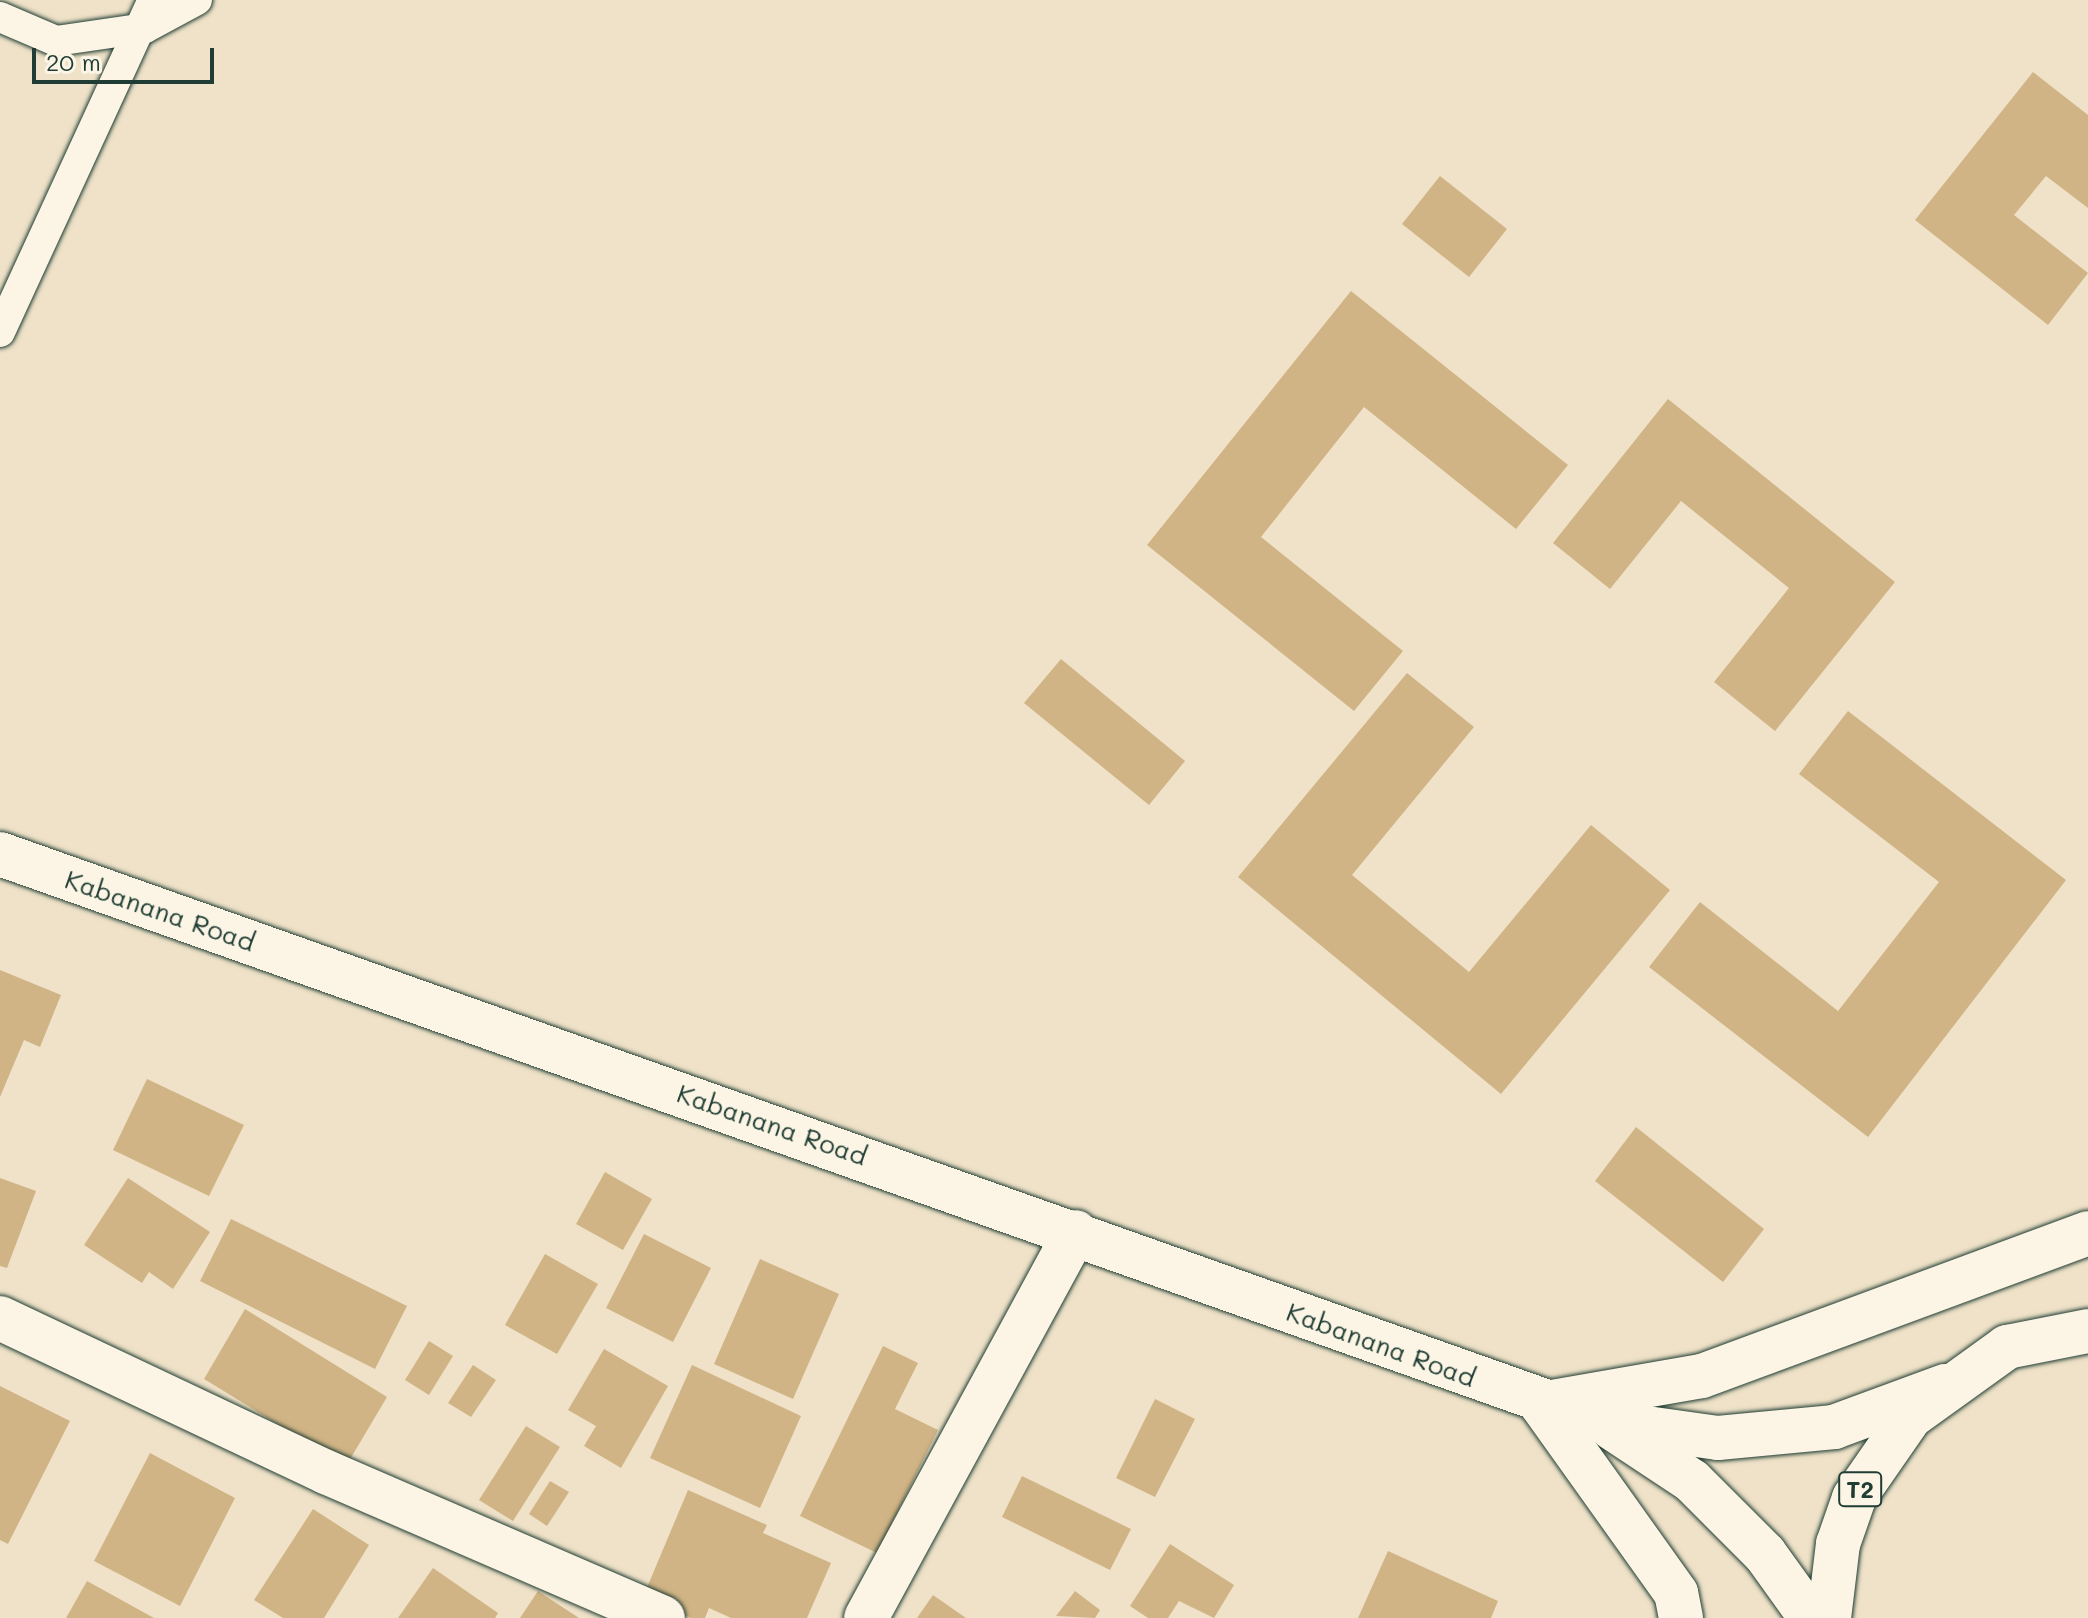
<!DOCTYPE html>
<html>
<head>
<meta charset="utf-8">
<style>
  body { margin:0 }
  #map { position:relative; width:2088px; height:1618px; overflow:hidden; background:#efe2c8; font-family:Mali,sans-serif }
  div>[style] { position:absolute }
  .building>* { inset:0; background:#d1b485 }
  .roads { filter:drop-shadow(0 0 2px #1f3d34) drop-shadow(0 0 2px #1f3d34) }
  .lane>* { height:30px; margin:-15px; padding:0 15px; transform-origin:15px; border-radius:15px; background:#fcf5e5 }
  .street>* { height:44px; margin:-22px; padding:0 22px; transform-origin:22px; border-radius:22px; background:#fcf5e5 }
  .secondary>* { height:44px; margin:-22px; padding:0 22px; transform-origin:22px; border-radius:22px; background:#fcf5e5 }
  .primary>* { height:44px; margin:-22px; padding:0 22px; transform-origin:22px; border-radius:22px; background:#fcf5e5 }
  span { translate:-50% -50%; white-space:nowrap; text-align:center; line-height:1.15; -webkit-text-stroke:6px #fcf5e5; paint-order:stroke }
  .shield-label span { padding:2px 6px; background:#fcf5e5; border:2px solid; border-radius:6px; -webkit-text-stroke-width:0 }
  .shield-label { font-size:24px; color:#1f3d34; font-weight:700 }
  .street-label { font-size:26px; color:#1f3d34 }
  .scale { position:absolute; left:32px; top:48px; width:182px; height:36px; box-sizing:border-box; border:4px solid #1f3d34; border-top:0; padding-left:10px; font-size:24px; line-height:28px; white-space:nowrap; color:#1f3d34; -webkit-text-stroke:6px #fcf5e5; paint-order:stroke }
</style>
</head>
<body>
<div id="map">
  <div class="building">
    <i style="clip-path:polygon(2033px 72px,2088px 115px,2088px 208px,2046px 176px,2014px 215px,2088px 273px,2048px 325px,1915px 220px)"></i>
    <i style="clip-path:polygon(1440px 176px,1507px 229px,1469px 277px,1402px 224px)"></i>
    <i style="clip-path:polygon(1351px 291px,1568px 465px,1516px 529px,1364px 407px,1261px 537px,1403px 651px,1354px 711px,1147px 545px)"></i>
    <i style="clip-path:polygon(1668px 399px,1895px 582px,1775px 731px,1714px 682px,1789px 588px,1681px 501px,1610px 589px,1553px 543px)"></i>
    <i style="clip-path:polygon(1061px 659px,1185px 761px,1149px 805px,1024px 703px)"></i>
    <i style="clip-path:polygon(1407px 673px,1474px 727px,1352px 875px,1469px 972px,1591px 825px,1670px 890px,1501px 1094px,1238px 877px)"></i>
    <i style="clip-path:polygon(1848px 711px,2066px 880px,1868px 1137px,1649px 967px,1700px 902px,1838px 1011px,1939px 882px,1799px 774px)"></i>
    <i style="clip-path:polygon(0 970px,61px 995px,40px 1047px,24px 1040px,0 1097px)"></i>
    <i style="clip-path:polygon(147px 1079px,244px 1125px,209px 1196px,113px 1150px)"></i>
    <i style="clip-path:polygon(1636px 1127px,1764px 1229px,1723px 1282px,1595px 1181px)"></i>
    <i style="clip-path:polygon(605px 1172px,652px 1199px,623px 1250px,576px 1224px)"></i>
    <i style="clip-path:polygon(0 1178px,36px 1191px,7px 1268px,0 1266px)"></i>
    <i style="clip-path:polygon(128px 1178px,210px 1232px,173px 1289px,149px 1272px,142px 1283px,84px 1245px)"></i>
    <i style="clip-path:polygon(231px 1219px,407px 1306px,375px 1369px,200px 1281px)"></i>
    <i style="clip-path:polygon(644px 1234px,711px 1268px,673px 1342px,606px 1308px)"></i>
    <i style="clip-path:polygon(545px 1254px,598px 1284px,557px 1354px,505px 1325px)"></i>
    <i style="clip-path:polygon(760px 1259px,839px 1294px,793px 1399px,714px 1364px)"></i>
    <i style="clip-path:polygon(245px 1309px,387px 1397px,346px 1466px,204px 1379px)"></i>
    <i style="clip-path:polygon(429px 1341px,453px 1356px,429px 1395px,405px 1380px)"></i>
    <i style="clip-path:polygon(883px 1346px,918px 1363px,895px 1409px,938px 1430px,877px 1553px,800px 1516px)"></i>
    <i style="clip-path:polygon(604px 1349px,668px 1386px,621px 1468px,584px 1446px,596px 1426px,568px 1410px)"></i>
    <i style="clip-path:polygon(473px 1365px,496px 1380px,471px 1417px,448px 1403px)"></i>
    <i style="clip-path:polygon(692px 1365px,801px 1416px,760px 1508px,650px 1458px)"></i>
    <i style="clip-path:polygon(0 1386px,70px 1421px,8px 1544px,0 1540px)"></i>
    <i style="clip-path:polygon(1155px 1399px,1195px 1419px,1155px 1497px,1116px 1478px)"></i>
    <i style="clip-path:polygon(526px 1426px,560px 1447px,513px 1521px,479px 1500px)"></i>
    <i style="clip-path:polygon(150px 1453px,235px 1498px,180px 1606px,94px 1561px)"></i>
    <i style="clip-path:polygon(1022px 1476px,1131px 1529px,1110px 1570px,1002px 1517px)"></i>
    <i style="clip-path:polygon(550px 1481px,569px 1492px,547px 1526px,529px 1514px)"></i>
    <i style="clip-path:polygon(688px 1490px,767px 1525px,763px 1533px,831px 1563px,807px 1618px,731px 1618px,709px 1608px,705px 1618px,691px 1618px,643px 1597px)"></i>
    <i style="clip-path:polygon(313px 1509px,369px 1545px,324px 1618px,283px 1618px,254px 1600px)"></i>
    <i style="clip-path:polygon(1170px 1544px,1234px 1585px,1214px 1618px,1179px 1601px,1168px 1618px,1148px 1618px,1130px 1606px)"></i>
    <i style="clip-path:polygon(1388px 1551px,1498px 1601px,1491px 1618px,1358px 1618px)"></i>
    <i style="clip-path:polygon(433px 1568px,498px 1613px,495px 1618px,398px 1618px)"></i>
    <i style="clip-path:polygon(87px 1581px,154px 1618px,66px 1618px)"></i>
    <i style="clip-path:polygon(538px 1591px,579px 1618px,520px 1618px)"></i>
    <i style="clip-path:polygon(1075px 1591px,1100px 1610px,1095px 1618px,1056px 1616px)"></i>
    <i style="clip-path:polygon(933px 1595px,966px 1618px,917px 1618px)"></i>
  </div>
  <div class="roads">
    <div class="lane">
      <i style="left:0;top:17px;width:61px;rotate:23.2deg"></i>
      <i style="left:56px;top:41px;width:90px;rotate:-8.3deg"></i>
      <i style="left:145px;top:28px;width:59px;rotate:-28.3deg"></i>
      <i style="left:0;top:332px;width:366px;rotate:-65.3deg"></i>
    </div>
    <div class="street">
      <i style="left:0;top:1318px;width:361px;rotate:25.3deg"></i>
      <i style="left:326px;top:1472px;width:367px;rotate:23.4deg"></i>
      <i style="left:866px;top:1618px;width:439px;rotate:-61.5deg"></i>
    </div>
    <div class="secondary">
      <i style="left:0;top:854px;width:1702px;rotate:19.5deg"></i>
      <i style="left:1604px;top:1422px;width:115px;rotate:8deg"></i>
      <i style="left:1718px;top:1438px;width:117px;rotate:-5.4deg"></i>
      <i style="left:1834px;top:1427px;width:118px;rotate:-20.3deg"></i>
      <i style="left:1612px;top:1428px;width:96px;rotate:33.5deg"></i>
      <i style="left:1692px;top:1481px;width:103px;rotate:45deg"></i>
      <i style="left:1765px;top:1554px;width:79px;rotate:54.3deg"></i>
    </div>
    <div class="primary">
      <i style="left:1681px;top:1618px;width:25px;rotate:-101deg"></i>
      <i style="left:1676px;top:1593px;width:232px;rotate:-125.5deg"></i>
      <i style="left:1541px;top:1404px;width:163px;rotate:-9.9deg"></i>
      <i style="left:1702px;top:1376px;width:412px;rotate:-20.3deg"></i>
      <i style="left:1829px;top:1618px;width:75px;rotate:-83.1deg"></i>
      <i style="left:1838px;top:1544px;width:49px;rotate:-70.8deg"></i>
      <i style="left:1854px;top:1498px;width:98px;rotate:-55.3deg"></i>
      <i style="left:1910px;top:1417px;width:120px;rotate:-35.8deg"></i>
      <i style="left:2007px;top:1347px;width:83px;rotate:-11.2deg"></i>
    </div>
  </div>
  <div class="shield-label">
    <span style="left:1860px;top:1489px">T2</span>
  </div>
  <div class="street-label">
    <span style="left:160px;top:911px;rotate:19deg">Kabanana Road</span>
    <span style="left:772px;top:1125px;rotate:19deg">Kabanana Road</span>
    <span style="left:1381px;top:1345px;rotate:20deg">Kabanana Road</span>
  </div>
  <div class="scale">20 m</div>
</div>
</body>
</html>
